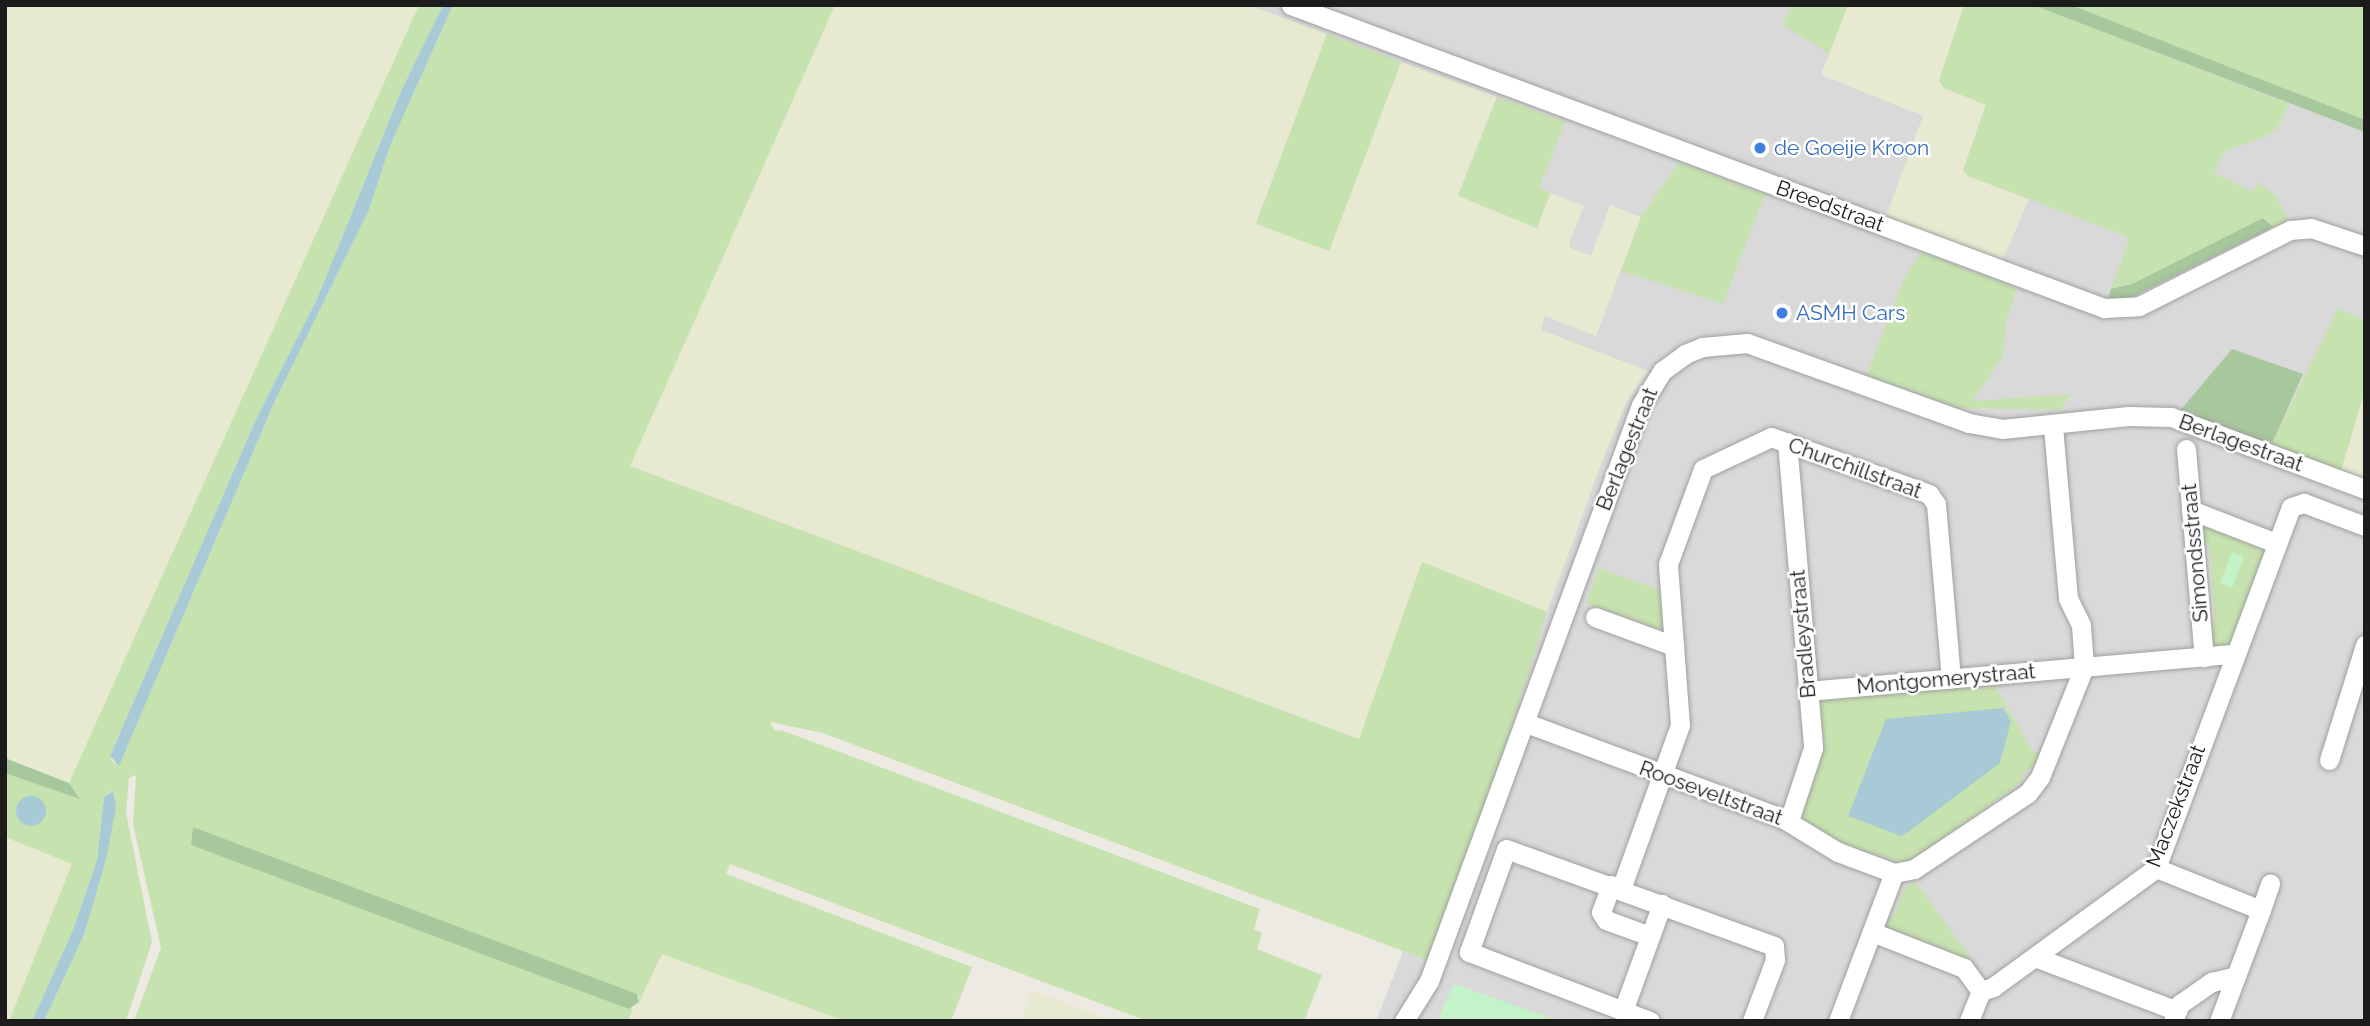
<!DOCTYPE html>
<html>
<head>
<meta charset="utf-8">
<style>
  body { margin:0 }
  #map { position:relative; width:2370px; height:1026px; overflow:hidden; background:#edeae3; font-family:Raleway,sans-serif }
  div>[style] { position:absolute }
  .residential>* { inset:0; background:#dad9d9 }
  .farmland>* { inset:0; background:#e7ead0 }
  .grass>* { inset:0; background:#c6e2ae }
  .forest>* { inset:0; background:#a7c79c }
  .park>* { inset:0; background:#c4f3c9 }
  .parking>* { inset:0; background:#e0e0e0 }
  .water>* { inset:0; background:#a8cad6 }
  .round { border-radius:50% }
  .roads { filter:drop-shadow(0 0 2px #a0a0a0) drop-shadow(0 0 2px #a0a0a0) }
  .minor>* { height:19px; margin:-9.5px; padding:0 9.5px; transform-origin:9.5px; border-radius:9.5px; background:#fff }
  .dots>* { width:19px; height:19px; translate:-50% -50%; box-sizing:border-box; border:4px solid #fff; border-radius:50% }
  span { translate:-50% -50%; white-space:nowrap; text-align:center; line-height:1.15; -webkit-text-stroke:5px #fff; paint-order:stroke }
  .shop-label { font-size:21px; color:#366cbe }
  .left { translate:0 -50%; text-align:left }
  .street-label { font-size:21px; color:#1c1c1c }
  .frame { position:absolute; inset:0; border:7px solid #1c1c1c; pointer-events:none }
</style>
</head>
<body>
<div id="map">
  <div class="residential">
    <i style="clip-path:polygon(923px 5px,2220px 5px,2365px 61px,2365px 1021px,1376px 1021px,1625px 382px,890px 95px)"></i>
  </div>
  <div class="farmland">
    <i style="clip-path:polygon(5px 5px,419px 5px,69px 783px,5px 758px)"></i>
    <i style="clip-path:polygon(835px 5px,1248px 5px,1327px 34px,1256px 223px,1329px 250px,1401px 62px,1497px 97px,1458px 195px,1537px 228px,1550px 193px,1584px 206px,1569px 243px,1571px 248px,1591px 256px,1610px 205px,1641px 217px,1596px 336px,1545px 316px,1541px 330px,1648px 371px,1627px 401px,1604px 456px,1547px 612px,1422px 562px,1360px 739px,629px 466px)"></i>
    <i style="clip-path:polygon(1848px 5px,1964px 5px,1939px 81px,1986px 105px,1963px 170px,1968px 176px,2029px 199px,2001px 264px,1886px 216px,1923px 116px,1821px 75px)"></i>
    <i style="clip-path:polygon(2364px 392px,2365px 392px,2365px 483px,2340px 474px)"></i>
    <i style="clip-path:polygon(5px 837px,73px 864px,9px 1021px,5px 1021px)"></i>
    <i style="clip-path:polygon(662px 953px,845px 1021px,628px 1021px)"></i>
    <i style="clip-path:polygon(1032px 990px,1114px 1021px,1022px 1021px)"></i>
  </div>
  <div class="grass">
    <i style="clip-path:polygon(419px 5px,443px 5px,402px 89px,317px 299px,257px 417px,110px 756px,114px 764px,124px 754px,274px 403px,369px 210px,390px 146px,453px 5px,835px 5px,630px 466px,1359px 739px,1422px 562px,1547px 612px,1492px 789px,1427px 960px,823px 733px,770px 722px,775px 731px,781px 730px,1260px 909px,1254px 929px,1262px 933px,1257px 949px,1322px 975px,1304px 1021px,1147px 1021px,730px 864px,726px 874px,972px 967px,951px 1021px,845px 1021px,662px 954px,639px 1002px,639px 996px,193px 827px,192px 845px,633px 1009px,628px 1021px,134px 1021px,161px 948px,133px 824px,136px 775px,129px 778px,126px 813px,152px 942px,126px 1021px,44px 1021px,84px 935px,116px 808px,111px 791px,104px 797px,97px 860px,73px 930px,32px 1021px,9px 1021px,72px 864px,5px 837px,5px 773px,80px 798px,69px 783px)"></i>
    <i style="clip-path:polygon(1791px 5px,1848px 5px,1829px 53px,1783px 25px)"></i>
    <i style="clip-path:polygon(1964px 5px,2033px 5px,2289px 104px,2277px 128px,2267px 136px,2224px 152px,2214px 173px,2253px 192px,2258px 182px,2276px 196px,2290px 223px,2273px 227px,2263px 218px,2132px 284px,2111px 289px,2128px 243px,2126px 236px,1968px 176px,1963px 170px,1986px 105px,1944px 88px,1939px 81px)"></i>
    <i style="clip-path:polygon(2071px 5px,2365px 5px,2365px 120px)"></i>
    <i style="clip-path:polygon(1327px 34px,1401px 62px,1329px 251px,1256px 224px)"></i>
    <i style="clip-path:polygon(1497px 97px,1565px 122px,1539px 188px,1550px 193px,1537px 228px,1458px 196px)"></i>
    <i style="clip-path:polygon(1678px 163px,1765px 194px,1723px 304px,1621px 271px,1641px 217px)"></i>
    <i style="clip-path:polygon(1921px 252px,2017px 288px,2006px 322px,2003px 356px,1973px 401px,2071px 394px,2060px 410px,1957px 408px,1866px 376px,1905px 277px)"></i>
    <i style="clip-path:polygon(2338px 308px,2365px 321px,2365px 389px,2340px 474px,2270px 448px)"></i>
    <i style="clip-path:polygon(2202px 524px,2261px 542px,2267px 551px,2233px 641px,2225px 650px,2209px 645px,2208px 544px,2199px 545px)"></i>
    <i style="clip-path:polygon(1599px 568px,1665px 592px,1667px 631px,1586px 604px)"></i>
    <i style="clip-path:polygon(1993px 683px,2032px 750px,2040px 753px,2039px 761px,2023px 774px,2023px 781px,1907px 864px,1842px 844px,1801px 818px,1818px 699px)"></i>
    <i style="clip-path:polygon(1915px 881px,1980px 971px,1975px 974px,1884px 930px,1883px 917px,1894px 917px,1904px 889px)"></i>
  </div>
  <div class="forest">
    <i style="clip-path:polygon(2033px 5px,2071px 5px,2365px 120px,2365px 132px)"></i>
    <i style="clip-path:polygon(2263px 218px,2273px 227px,2126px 300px,2107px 302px,2111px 289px,2132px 284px)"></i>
    <i style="clip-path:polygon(2232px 349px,2303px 374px,2270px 448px,2179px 412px)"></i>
    <i style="clip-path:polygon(5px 758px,69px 783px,80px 799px,5px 773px)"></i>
    <i style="clip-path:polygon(193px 827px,637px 994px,639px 1002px,629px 1009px,191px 845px)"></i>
  </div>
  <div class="park">
    <i style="clip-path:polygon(2232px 552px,2244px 557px,2232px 588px,2220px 583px)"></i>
    <i style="clip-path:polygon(1454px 984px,1559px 1021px,1437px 1021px)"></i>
  </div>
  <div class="parking">
    <i style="clip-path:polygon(2209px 544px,2215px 622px,2206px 623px,2199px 545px)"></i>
  </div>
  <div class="water">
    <i style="clip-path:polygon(443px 5px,453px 5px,390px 146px,369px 210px,274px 403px,119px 766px,110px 756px,257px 417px,317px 299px,402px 89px)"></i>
    <i style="clip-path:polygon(2003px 708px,2011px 721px,2000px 763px,1908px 832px,1901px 836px,1848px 816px,1886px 719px)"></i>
    <i style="clip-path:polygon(113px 791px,116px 808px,106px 859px,84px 935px,44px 1021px,32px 1021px,73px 930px,97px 860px,104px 797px)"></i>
    <i class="round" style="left:16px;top:796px;width:30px;height:30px"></i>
  </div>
  <div class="roads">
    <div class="minor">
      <i style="left:1291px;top:5px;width:868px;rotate:20.44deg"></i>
      <i style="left:2104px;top:308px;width:35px;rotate:-3deg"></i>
      <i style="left:2139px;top:306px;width:169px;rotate:-26.7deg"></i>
      <i style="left:2290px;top:230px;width:21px;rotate:-5deg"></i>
      <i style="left:2311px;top:228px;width:57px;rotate:18.4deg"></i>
      <i style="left:1787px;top:442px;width:307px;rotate:85.1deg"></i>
      <i style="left:1813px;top:748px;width:77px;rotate:108.2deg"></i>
      <i style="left:2186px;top:449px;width:209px;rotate:85.1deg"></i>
      <i style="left:2191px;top:510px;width:91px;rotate:21.2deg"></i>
      <i style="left:1595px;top:617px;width:84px;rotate:20.2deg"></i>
      <i style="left:1808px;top:691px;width:428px;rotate:-5deg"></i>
      <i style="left:1526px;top:723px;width:273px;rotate:20.4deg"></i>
      <i style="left:1782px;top:818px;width:66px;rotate:31.3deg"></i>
      <i style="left:1838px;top:852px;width:60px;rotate:20.6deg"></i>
      <i style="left:1894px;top:873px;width:20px;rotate:-11deg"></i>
      <i style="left:1914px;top:869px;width:137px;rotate:-33.7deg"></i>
      <i style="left:2028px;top:793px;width:20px;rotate:-53deg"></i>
      <i style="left:2040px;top:777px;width:118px;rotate:-68.2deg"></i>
      <i style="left:2084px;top:667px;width:42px;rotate:-94.1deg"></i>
      <i style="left:2081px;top:625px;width:30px;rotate:-116deg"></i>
      <i style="left:2068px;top:598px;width:174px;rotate:-95deg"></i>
      <i style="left:2329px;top:760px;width:121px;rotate:-72.6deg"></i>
      <i style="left:2156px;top:868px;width:113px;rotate:21.8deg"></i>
      <i style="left:2261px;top:910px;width:119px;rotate:110.7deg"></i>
      <i style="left:1611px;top:885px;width:29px;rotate:110deg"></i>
      <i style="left:1601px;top:912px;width:9px;rotate:58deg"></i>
      <i style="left:1606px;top:920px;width:47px;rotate:20deg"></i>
      <i style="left:1621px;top:889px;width:174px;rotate:-70.2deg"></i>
      <i style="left:1680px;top:725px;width:161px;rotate:-94.3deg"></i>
      <i style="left:1668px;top:564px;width:101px;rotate:-69.8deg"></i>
      <i style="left:1703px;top:469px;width:75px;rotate:-25.2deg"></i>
      <i style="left:1771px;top:437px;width:168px;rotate:19.8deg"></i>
      <i style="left:1929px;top:494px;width:12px;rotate:55deg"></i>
      <i style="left:1936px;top:504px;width:175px;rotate:85.1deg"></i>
      <i style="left:2261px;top:910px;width:28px;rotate:-71deg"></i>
      <i style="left:1872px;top:932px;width:99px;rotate:21.4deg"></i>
      <i style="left:1964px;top:968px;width:29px;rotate:54deg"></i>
      <i style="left:1981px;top:991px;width:32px;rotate:112deg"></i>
      <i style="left:2035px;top:957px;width:152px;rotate:20.8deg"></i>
      <i style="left:2177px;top:1011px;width:11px;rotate:112deg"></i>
      <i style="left:1981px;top:991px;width:13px;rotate:-18deg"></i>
      <i style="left:1993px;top:987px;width:202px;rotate:-36.1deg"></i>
      <i style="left:2156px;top:868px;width:385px;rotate:-69.5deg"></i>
      <i style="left:2291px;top:507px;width:14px;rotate:-17deg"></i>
      <i style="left:2304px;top:503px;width:65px;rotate:20.7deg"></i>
      <i style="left:1623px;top:1011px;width:114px;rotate:-70deg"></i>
      <i style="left:2177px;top:1011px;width:8px;rotate:-67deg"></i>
      <i style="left:2180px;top:1004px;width:39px;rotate:-35deg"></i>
      <i style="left:2212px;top:982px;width:25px;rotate:-14deg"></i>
      <i style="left:1404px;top:1021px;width:47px;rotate:-58deg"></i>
      <i style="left:1429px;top:981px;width:614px;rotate:-69.79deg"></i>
      <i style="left:1641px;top:405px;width:40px;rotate:-58deg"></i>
      <i style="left:1662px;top:371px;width:29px;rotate:-36deg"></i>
      <i style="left:1685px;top:354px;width:18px;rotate:-22deg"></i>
      <i style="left:1702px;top:347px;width:45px;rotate:-5.1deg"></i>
      <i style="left:1747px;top:343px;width:236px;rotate:19.8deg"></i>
      <i style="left:1969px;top:423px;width:34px;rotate:10deg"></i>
      <i style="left:2002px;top:429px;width:127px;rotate:-5.9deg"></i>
      <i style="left:2128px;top:416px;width:43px;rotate:1.3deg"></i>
      <i style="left:2171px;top:417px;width:207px;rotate:20.4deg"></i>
      <i style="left:1650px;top:1021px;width:194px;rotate:-159.1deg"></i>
      <i style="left:1469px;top:952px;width:109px;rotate:-70.2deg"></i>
      <i style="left:1506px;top:849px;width:285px;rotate:19.9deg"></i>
      <i style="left:1774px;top:946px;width:14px;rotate:86deg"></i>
      <i style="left:1775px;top:960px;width:65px;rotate:110.7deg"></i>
      <i style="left:1838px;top:1021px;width:158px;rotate:-69.3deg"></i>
    </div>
  </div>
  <div class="dots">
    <i style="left:1760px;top:148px;background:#3f7fe0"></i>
    <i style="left:1782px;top:313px;background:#3f7fe0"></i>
  </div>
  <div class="shop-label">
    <span class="left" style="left:1774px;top:148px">de Goeije Kroon</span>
    <span class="left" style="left:1796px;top:313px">ASMH Cars</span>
  </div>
  <div class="street-label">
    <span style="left:1830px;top:206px;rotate:20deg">Breedstraat</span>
    <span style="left:2241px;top:443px;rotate:20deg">Berlagestraat</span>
    <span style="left:1627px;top:449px;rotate:-68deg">Berlagestraat</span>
    <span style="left:1855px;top:468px;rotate:20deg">Churchillstraat</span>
    <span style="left:2195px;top:553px;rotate:-95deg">Simondsstraat</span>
    <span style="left:1803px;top:634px;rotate:-95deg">Bradleystraat</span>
    <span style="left:1946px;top:679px;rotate:-5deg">Montgomerystraat</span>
    <span style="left:1711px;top:793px;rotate:20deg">Rooseveltstraat</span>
    <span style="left:2176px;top:806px;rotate:-69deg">Maczekstraat</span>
  </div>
  <div class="frame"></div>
</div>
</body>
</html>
